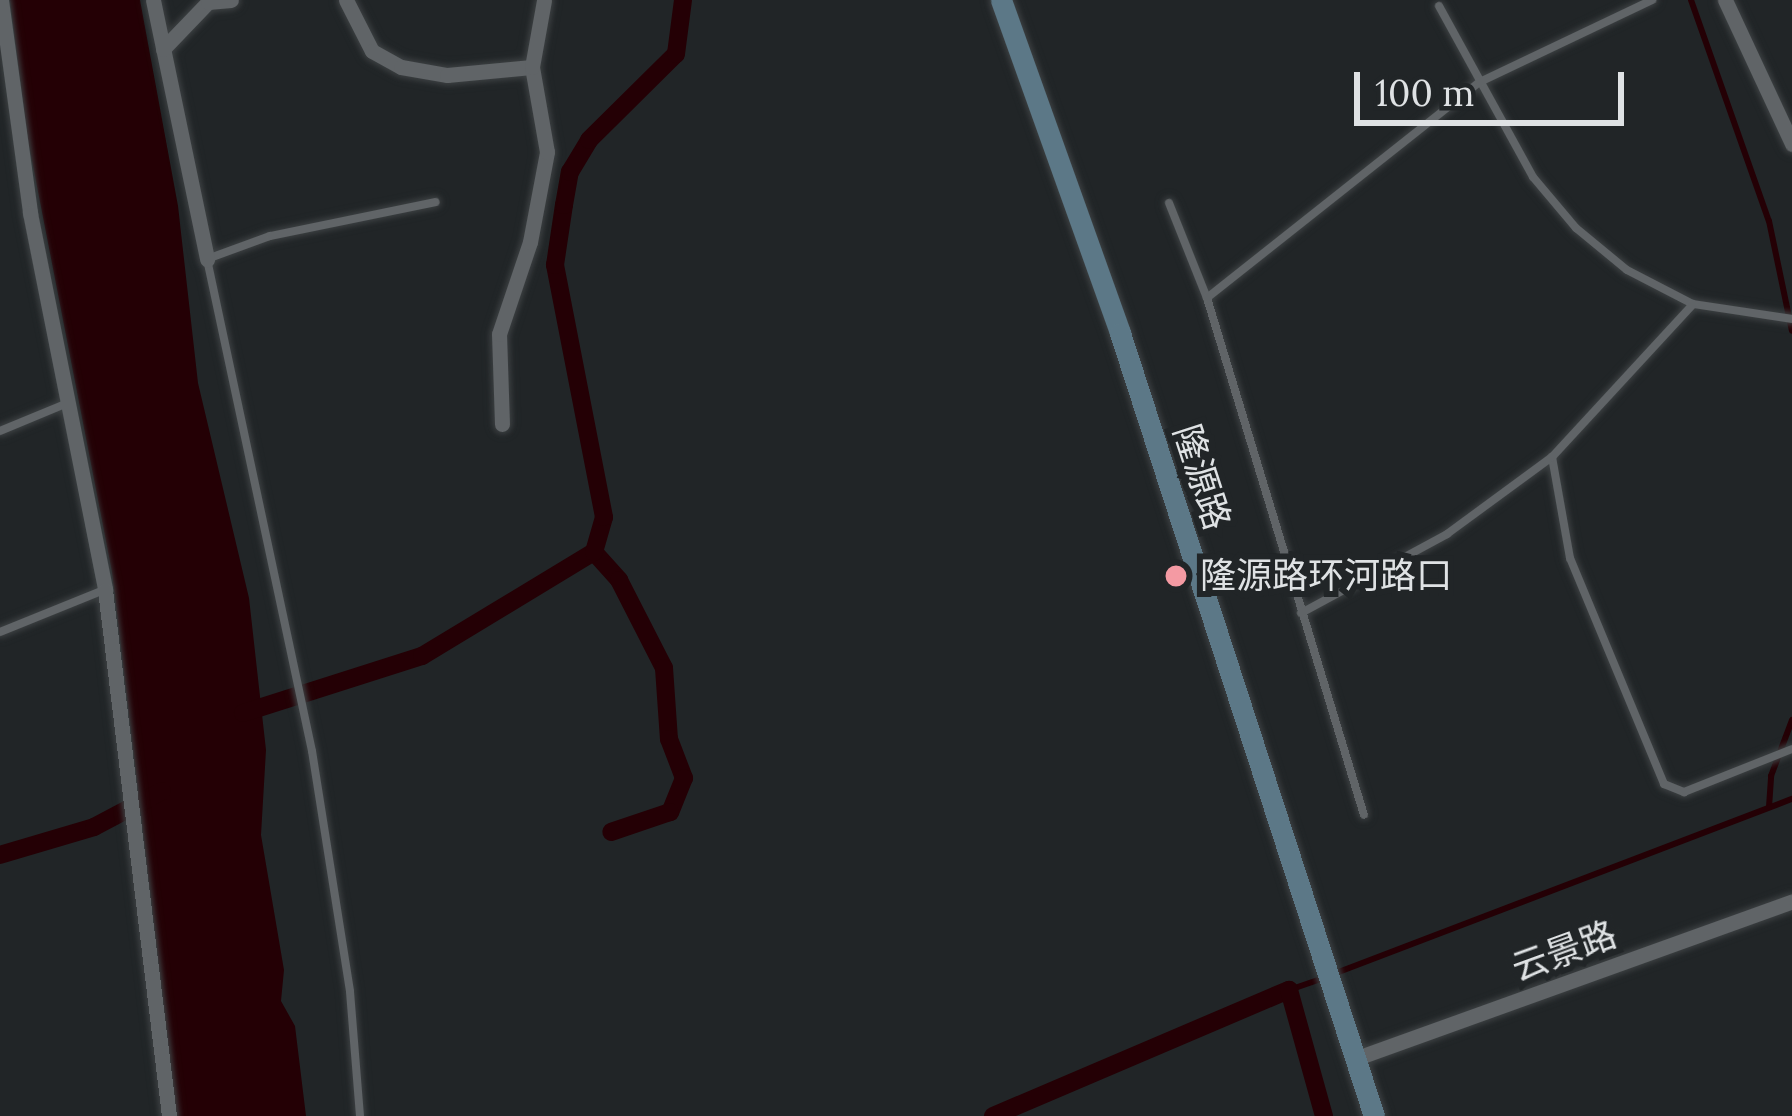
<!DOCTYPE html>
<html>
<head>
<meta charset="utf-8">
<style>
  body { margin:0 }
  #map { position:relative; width:1792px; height:1116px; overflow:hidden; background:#212527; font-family:Lora,"Noto Sans SC",serif }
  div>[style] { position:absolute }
  .water>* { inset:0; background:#240005 }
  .stream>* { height:6px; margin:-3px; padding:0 3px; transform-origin:3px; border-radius:3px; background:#240005 }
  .canal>* { height:18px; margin:-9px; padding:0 9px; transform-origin:9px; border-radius:9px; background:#240005 }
  .roads { filter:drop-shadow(0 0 3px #3d4143) drop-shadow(0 0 3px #3d4143) }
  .lane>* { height:8px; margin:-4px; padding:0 4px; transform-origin:4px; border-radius:4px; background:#606467 }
  .street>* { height:15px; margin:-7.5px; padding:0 7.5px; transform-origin:7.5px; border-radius:7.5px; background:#606467 }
  .secondary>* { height:21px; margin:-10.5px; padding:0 10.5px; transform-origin:10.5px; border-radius:10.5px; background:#5c7887 }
  .dots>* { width:33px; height:33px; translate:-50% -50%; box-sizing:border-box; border:6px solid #212527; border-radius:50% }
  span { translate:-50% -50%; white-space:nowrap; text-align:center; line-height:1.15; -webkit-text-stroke:12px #212527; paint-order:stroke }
  .street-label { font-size:36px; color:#dfe2e4 }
  .poi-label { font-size:36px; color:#dfe2e4 }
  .left { translate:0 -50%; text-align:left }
  .scale { position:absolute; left:1354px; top:72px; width:270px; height:54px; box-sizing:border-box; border:6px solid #dfe2e4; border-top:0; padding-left:15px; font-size:36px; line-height:42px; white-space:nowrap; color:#dfe2e4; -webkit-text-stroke:9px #212527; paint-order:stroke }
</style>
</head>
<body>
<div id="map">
  <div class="water">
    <i style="clip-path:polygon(10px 0,140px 0,178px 206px,198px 383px,249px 598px,266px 750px,261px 835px,284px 970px,281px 1001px,295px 1026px,306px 1116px,177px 1116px,112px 572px,28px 140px)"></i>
  </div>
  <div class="stream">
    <i style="left:1691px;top:0;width:234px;rotate:70.6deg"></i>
    <i style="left:1769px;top:221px;width:112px;rotate:78.2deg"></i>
    <i style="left:1769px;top:807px;width:31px;rotate:-86deg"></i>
    <i style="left:1771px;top:776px;width:60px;rotate:-69.4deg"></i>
    <i style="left:1336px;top:973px;width:488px;rotate:-20.9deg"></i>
    <i style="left:1289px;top:990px;width:36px;rotate:-19deg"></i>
  </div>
  <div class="canal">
    <i style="left:594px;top:552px;width:38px;rotate:48deg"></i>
    <i style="left:619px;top:580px;width:99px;rotate:62.9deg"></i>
    <i style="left:664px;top:668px;width:71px;rotate:86deg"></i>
    <i style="left:669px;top:739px;width:42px;rotate:69deg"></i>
    <i style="left:684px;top:778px;width:37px;rotate:112deg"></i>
    <i style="left:670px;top:812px;width:62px;rotate:161.3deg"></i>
    <i style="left:243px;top:713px;width:188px;rotate:-17.7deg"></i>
    <i style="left:422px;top:656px;width:201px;rotate:-31.2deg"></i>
    <i style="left:594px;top:552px;width:36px;rotate:-74deg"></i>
    <i style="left:604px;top:517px;width:257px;rotate:-101deg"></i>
    <i style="left:555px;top:265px;width:61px;rotate:-81.5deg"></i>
    <i style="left:564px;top:205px;width:34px;rotate:-80deg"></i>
    <i style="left:570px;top:172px;width:37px;rotate:-59deg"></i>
    <i style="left:589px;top:140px;width:122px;rotate:-44.7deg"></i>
    <i style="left:676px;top:54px;width:54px;rotate:-82.6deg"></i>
    <i style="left:0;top:855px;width:98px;rotate:-16.6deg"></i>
    <i style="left:94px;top:827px;width:77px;rotate:-27.9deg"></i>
    <i style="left:993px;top:1116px;width:322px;rotate:-23.1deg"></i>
    <i style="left:1289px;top:990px;width:131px;rotate:74.5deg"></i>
  </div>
  <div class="roads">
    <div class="lane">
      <i style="left:1439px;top:6px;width:195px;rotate:61.2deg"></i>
      <i style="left:1533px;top:177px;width:67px;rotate:49.9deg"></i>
      <i style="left:1576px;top:228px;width:66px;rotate:39.5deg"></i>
      <i style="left:1627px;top:270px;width:74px;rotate:27.3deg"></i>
      <i style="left:1693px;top:304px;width:100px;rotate:8.6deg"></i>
      <i style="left:1169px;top:203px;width:102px;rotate:68.2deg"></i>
      <i style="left:1207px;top:298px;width:540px;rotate:73.11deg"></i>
      <i style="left:1207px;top:298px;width:348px;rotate:-38.4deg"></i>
      <i style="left:1480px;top:82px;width:191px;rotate:-25.5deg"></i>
      <i style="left:0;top:431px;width:76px;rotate:-22.5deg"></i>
      <i style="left:1552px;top:457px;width:103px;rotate:79.9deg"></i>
      <i style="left:1570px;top:558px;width:245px;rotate:67.4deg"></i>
      <i style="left:1664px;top:784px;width:22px;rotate:22deg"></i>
      <i style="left:1684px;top:792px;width:116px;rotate:-21.7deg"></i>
      <i style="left:1301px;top:613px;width:166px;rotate:-28.4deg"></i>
      <i style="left:1447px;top:534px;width:130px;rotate:-36.3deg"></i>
      <i style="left:1552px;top:457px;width:208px;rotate:-47.3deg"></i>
      <i style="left:0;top:632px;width:112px;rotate:-22deg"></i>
      <i style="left:360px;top:1116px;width:125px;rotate:-94.6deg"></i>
      <i style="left:350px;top:991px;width:243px;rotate:-99deg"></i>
      <i style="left:312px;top:751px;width:503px;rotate:-102.05deg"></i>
      <i style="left:207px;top:259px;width:67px;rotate:-20.1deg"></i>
      <i style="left:270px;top:236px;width:169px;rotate:-11.6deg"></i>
    </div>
    <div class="street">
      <i style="left:1px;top:0;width:215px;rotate:82.2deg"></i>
      <i style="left:30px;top:213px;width:384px;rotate:78.7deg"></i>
      <i style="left:105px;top:590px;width:530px;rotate:83.06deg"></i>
      <i style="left:153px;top:0;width:265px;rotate:78.2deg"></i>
      <i style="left:346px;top:0;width:57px;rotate:63deg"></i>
      <i style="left:372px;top:51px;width:33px;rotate:29deg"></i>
      <i style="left:401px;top:67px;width:47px;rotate:9.9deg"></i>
      <i style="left:447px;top:75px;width:85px;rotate:-5.4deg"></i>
      <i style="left:1725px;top:0;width:159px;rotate:65deg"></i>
      <i style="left:163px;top:49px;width:65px;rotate:-46.2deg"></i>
      <i style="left:208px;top:2px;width:23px;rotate:-5deg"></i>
      <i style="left:502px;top:424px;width:90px;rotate:-91.9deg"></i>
      <i style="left:499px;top:334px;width:97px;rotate:-71.4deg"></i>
      <i style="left:530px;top:242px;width:92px;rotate:-79.3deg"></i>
      <i style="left:547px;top:152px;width:86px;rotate:-100deg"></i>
      <i style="left:532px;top:67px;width:68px;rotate:-79.8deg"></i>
      <i style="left:1357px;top:1058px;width:462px;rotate:-19.8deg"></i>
    </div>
    <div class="secondary">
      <i style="left:1001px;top:0;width:354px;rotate:70.3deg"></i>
      <i style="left:1120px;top:333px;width:823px;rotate:72.03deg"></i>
    </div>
  </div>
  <div class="dots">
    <i style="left:1176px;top:576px;background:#f49aa3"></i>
  </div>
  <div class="street-label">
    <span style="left:1202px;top:477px;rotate:72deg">隆源路</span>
    <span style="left:1564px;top:951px;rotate:-20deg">云景路</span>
  </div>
  <div class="poi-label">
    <span class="left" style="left:1200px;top:576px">隆源路环河路口</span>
  </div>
  <div class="scale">100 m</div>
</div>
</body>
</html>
